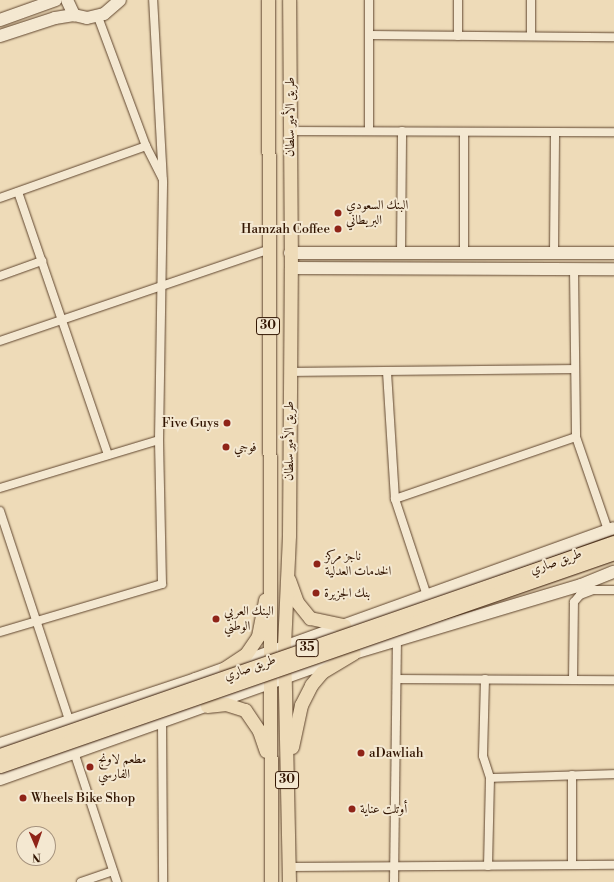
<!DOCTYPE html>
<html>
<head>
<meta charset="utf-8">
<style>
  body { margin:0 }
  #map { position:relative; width:614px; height:882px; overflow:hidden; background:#eedbb8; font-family:"Libre Bodoni",Amiri,serif }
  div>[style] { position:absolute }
  .roads { filter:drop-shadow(0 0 1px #60462f) drop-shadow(0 0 1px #60462f) }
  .street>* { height:8px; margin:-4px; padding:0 4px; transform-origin:4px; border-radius:4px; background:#f4e8d1 }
  .secondary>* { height:12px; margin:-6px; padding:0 6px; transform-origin:6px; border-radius:6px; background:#f4e8d1 }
  .primary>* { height:13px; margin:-6.5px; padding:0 6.5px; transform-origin:6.5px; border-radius:6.5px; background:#eedbb8 }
  .bridges { filter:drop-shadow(0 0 1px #311401) drop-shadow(0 0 1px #311401) }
  .primary-bridge>* { height:13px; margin:-6.5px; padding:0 6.5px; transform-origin:6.5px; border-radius:6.5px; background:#eedbb8 }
  .dots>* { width:11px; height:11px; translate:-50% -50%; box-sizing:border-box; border:2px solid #f4e8d1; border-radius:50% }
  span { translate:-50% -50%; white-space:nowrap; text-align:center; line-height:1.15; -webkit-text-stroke:4px #f4e8d1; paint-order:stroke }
  .shield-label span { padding:1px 3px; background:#f4e8d1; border:1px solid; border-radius:3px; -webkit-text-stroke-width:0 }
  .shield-label { font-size:12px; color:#311401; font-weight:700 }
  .street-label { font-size:13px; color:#311401 }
  .poi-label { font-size:13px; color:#311401 }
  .left { translate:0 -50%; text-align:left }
  .right { translate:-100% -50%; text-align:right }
  .north { position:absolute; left:16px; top:826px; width:40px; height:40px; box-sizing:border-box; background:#f4e8d1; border:1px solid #a6937e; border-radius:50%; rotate:178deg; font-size:11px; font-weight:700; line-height:16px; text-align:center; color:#311401 }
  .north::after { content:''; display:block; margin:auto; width:14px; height:18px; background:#8f2418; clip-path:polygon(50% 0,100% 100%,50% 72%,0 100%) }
</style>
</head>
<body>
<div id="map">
  <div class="roads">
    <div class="street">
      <i style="left:458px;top:0;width:36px;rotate:90deg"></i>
      <i style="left:531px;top:0;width:35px;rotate:90deg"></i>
      <i style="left:98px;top:17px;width:138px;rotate:69.6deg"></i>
      <i style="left:146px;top:146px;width:36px;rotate:63deg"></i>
      <i style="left:369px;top:35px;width:245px;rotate:0.5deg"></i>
      <i style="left:290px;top:131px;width:324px;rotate:0.2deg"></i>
      <i style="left:369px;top:131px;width:131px;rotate:-90deg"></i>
      <i style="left:18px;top:192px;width:278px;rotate:71.1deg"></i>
      <i style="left:0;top:198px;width:155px;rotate:-19.6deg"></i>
      <i style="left:554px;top:252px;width:120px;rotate:-89.5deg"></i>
      <i style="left:401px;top:253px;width:122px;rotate:-89.5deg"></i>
      <i style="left:464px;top:253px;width:121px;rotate:-90deg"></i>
      <i style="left:574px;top:269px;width:168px;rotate:89.3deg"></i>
      <i style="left:576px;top:437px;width:98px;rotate:71deg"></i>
      <i style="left:0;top:276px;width:45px;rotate:-19.7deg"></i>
      <i style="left:0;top:341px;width:283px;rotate:-18.8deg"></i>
      <i style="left:290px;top:372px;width:285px;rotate:-0.6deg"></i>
      <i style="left:387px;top:372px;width:127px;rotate:86.4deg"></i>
      <i style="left:395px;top:499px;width:102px;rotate:71.7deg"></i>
      <i style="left:0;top:488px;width:166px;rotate:-16.8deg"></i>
      <i style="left:395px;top:499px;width:191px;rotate:-18.9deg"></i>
      <i style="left:0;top:511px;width:220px;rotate:71.7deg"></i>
      <i style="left:0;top:632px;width:169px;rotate:-16.5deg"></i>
      <i style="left:162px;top:584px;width:144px;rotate:-91.2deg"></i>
      <i style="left:159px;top:440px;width:258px;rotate:-89.1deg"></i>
      <i style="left:163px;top:182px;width:182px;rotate:-93.1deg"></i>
      <i style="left:397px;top:679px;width:217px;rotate:0.3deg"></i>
      <i style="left:485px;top:679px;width:77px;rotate:91.5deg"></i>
      <i style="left:483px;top:756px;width:23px;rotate:72deg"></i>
      <i style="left:490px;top:778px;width:88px;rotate:91.3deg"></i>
      <i style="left:573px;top:680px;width:78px;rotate:-89.3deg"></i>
      <i style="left:574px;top:602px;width:9px;rotate:-49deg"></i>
      <i style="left:580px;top:595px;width:14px;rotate:-21deg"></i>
      <i style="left:593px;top:590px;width:21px"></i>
      <i style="left:162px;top:721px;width:161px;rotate:89.6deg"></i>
      <i style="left:74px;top:752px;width:137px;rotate:71.7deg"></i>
      <i style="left:490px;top:778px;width:124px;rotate:-1.8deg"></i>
      <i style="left:572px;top:865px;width:90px;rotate:-90deg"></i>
      <i style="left:289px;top:867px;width:325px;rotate:-0.4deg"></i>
      <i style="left:81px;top:882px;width:34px;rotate:-19deg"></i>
      <i style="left:394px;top:882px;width:243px;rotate:-89.3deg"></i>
    </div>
    <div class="secondary">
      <i style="left:67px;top:0;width:17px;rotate:65deg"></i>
      <i style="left:74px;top:15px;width:13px;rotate:13deg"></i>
      <i style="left:87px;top:18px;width:17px;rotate:-13deg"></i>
      <i style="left:104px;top:14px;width:21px;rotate:-41deg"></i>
      <i style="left:0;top:20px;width:59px;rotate:-19.7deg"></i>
      <i style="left:0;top:36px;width:58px;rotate:-18.1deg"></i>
      <i style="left:55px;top:18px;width:19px;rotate:-9deg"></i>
      <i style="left:290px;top:253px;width:324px"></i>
      <i style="left:291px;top:268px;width:323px;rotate:0.2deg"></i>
      <i style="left:0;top:744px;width:206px;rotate:-18.4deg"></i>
      <i style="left:195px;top:679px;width:445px;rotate:-19.8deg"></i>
      <i style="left:0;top:779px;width:376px;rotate:-19.6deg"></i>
      <i style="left:354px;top:653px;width:237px;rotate:-16.7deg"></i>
      <i style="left:581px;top:585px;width:35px;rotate:-22deg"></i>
    </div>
    <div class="primary">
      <i style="left:268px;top:0;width:882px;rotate:89.81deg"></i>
      <i style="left:289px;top:580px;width:23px;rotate:70deg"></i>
      <i style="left:297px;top:602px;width:21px;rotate:51deg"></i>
      <i style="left:310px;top:618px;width:35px;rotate:12deg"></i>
      <i style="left:225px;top:668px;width:25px;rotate:-34deg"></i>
      <i style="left:246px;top:654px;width:22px;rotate:-56deg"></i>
      <i style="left:258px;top:636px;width:37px;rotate:-79deg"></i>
      <i style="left:207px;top:706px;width:19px;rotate:-6deg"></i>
      <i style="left:226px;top:704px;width:20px;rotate:18deg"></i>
      <i style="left:245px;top:710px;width:25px;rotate:56deg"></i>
      <i style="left:259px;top:731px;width:21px;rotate:71deg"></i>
      <i style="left:292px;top:747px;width:43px;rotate:-77.9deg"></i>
      <i style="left:301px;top:705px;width:22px;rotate:-63deg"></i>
      <i style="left:311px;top:685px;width:17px;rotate:-50deg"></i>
      <i style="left:322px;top:672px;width:37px;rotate:-31deg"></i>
      <i style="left:289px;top:882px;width:236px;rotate:-91.2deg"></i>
      <i style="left:284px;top:646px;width:111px;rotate:-87.4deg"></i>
      <i style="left:289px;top:535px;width:267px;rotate:-89.6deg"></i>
      <i style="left:291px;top:268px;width:268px;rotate:-90.4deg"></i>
    </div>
  </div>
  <div class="bridges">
    <div class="primary-bridge">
      <i style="left:0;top:755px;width:650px;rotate:-19.13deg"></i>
      <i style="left:0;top:766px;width:650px;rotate:-19.13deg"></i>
    </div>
  </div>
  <div class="dots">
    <i style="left:338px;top:213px;background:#8f2418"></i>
    <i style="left:338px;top:229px;background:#8f2418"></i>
    <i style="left:227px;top:423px;background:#8f2418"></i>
    <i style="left:226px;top:447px;background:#8f2418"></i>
    <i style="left:317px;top:564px;background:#8f2418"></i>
    <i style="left:316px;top:593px;background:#8f2418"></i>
    <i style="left:216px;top:619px;background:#8f2418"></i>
    <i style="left:361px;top:753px;background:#8f2418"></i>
    <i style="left:90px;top:767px;background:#8f2418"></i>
    <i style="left:23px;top:798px;background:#8f2418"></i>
    <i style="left:352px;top:809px;background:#8f2418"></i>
  </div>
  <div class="shield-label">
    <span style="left:268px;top:326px">30</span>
    <span style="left:307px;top:648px">35</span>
    <span style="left:287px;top:780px">30</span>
  </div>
  <div class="street-label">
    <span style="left:290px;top:117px;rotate:-90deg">طريق الأمير سلطان</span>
    <span style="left:289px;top:441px;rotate:-90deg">طريق الأمير سلطان</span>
    <span style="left:556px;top:562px;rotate:-19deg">طريق صاري</span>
    <span style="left:250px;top:668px;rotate:-19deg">طريق صاري</span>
  </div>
  <div class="poi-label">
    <span class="left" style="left:346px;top:213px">البنك السعودي<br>البريطاني</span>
    <span class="right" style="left:330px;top:229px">Hamzah Coffee</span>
    <span class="right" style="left:219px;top:423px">Five Guys</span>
    <span class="left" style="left:234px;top:447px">فوجي</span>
    <span class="left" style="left:325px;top:564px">ناجز مركز<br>الخدمات العدلية</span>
    <span class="left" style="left:324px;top:593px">بنك الجزيرة</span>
    <span class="left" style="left:224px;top:619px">البنك العربي<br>الوطني</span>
    <span class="left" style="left:369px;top:753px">aDawliah</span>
    <span class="left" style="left:98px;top:767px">مطعم لاونج<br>الفارسي</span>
    <span class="left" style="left:31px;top:798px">Wheels Bike Shop</span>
    <span class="left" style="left:360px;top:809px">أوتلت عناية</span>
  </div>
  <div class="north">N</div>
</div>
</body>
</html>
